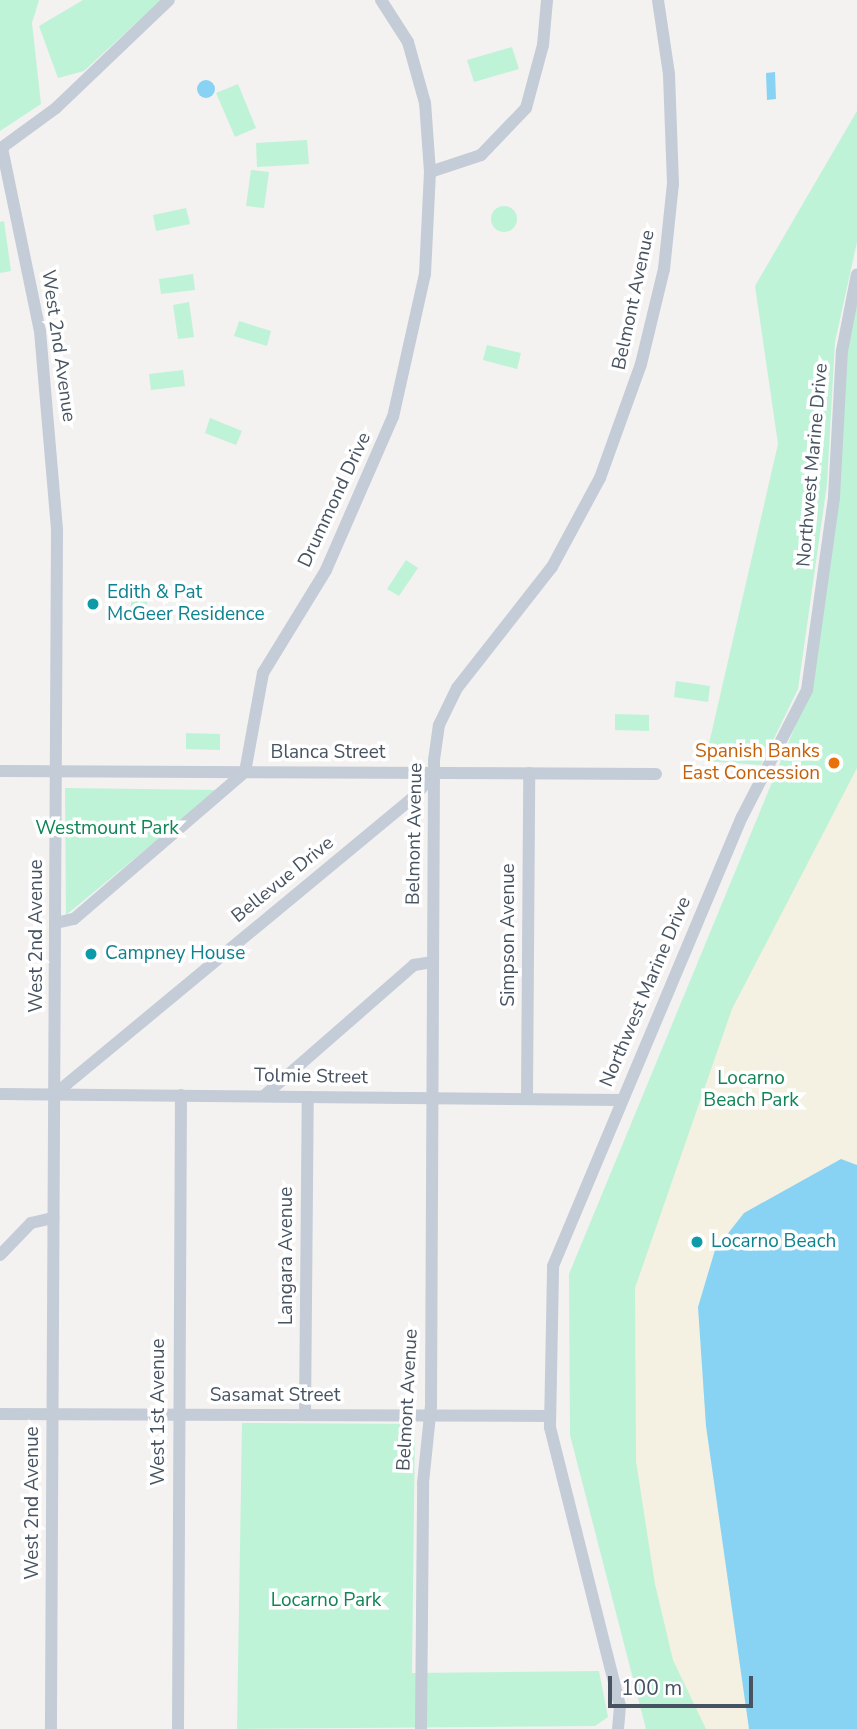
<!DOCTYPE html>
<html>
<head>
<meta charset="utf-8">
<style>
  body { margin:0 }
  #map { position:relative; width:857px; height:1729px; overflow:hidden; background:#f4f1f1; font-family:"Nunito Sans",sans-serif }
  div>[style] { position:absolute }
  .green>* { inset:0; background:#bef3d7 }
  .round { border-radius:50% }
  .sand>* { inset:0; background:#f5f1e2 }
  .water>* { inset:0; background:#88d3f3 }
  .minor>* { height:12px; margin:-6px; padding:0 6px; transform-origin:6px; border-radius:6px; background:#c4ccd7 }
  .dots>* { width:19px; height:19px; translate:-50% -50%; box-sizing:border-box; border:4px solid #fff; border-radius:50% }
  span { translate:-50% -50%; white-space:nowrap; text-align:center; line-height:1.15; -webkit-text-stroke:7px #fff; paint-order:stroke }
  .street-label { font-size:19px; color:#475361 }
  .culture-label { font-size:19px; color:#0d838f }
  .left { translate:0 -50%; text-align:left }
  .food-label { font-size:19px; color:#c56008 }
  .right { translate:-100% -50%; text-align:right }
  .park-label { font-size:19px; color:#108454 }
  .scale { position:absolute; left:608px; top:1676px; width:145px; height:32px; box-sizing:border-box; border:4px solid #475361; border-top:0; padding-left:9px; font-size:21px; line-height:24px; white-space:nowrap; color:#475361; -webkit-text-stroke:5px #fff; paint-order:stroke }
</style>
</head>
<body>
<div id="map">
  <div class="green">
    <i style="clip-path:polygon(0 0,39px 0,32px 23px,41px 104px,0 131px)"></i>
    <i style="clip-path:polygon(83px 0,161px 0,84px 71px,58px 78px,39px 26px)"></i>
    <i style="clip-path:polygon(512px 47px,519px 69px,474px 82px,467px 60px)"></i>
    <i style="clip-path:polygon(238px 84px,256px 128px,235px 137px,216px 93px)"></i>
    <i style="clip-path:polygon(857px 111px,857px 242px,835px 342px,827px 484px,798px 689px,761px 765px,705px 761px,778px 444px,755px 286px)"></i>
    <i style="clip-path:polygon(307px 140px,309px 164px,257px 167px,256px 143px)"></i>
    <i style="clip-path:polygon(251px 170px,269px 172px,264px 208px,246px 206px)"></i>
    <i class="round" style="left:491px;top:206px;width:26px;height:26px"></i>
    <i style="clip-path:polygon(186px 208px,190px 224px,156px 231px,153px 215px)"></i>
    <i style="clip-path:polygon(4px 221px,11px 271px,0 273px,0 222px)"></i>
    <i style="clip-path:polygon(193px 274px,195px 290px,161px 294px,159px 279px)"></i>
    <i style="clip-path:polygon(189px 302px,194px 337px,178px 339px,173px 305px)"></i>
    <i style="clip-path:polygon(857px 305px,857px 1034px,749px 1729px,646px 1729px,570px 1435px,569px 1274px,813px 683px,839px 502px,847px 345px)"></i>
    <i style="clip-path:polygon(239px 321px,271px 331px,267px 346px,234px 336px)"></i>
    <i style="clip-path:polygon(487px 345px,521px 353px,517px 369px,483px 360px)"></i>
    <i style="clip-path:polygon(183px 370px,185px 386px,151px 390px,149px 374px)"></i>
    <i style="clip-path:polygon(210px 418px,242px 431px,236px 445px,205px 433px)"></i>
    <i style="clip-path:polygon(406px 560px,418px 568px,399px 596px,387px 589px)"></i>
    <i style="clip-path:polygon(131px 584px,147px 584px,147px 619px,131px 619px)"></i>
    <i style="clip-path:polygon(676px 681px,710px 686px,708px 702px,674px 697px)"></i>
    <i style="clip-path:polygon(615px 714px,649px 715px,649px 731px,615px 730px)"></i>
    <i style="clip-path:polygon(186px 733px,220px 734px,220px 750px,186px 749px)"></i>
    <i style="clip-path:polygon(65px 788px,218px 790px,66px 915px)"></i>
    <i style="clip-path:polygon(242px 1423px,415px 1424px,412px 1673px,599px 1671px,608px 1717px,595px 1726px,237px 1729px)"></i>
  </div>
  <div class="sand">
    <i style="clip-path:polygon(857px 768px,857px 1181px,773px 1729px,706px 1729px,673px 1660px,655px 1584px,636px 1461px,635px 1288px,732px 1009px)"></i>
  </div>
  <div class="water">
    <i style="clip-path:polygon(775px 72px,776px 99px,767px 100px,766px 73px)"></i>
    <i class="round" style="left:197px;top:80px;width:18px;height:18px"></i>
    <i style="clip-path:polygon(841px 1159px,857px 1165px,857px 1729px,749px 1729px,706px 1426px,698px 1307px,715px 1250px,744px 1213px)"></i>
  </div>
  <div class="minor">
    <i style="left:2px;top:148px;width:187px;rotate:78.3deg"></i>
    <i style="left:40px;top:331px;width:200px;rotate:85.1deg"></i>
    <i style="left:57px;top:530px;width:1199px;rotate:90.29deg"></i>
    <i style="left:0;top:149px;width:69px;rotate:-36.2deg"></i>
    <i style="left:56px;top:108px;width:156px;rotate:-43.7deg"></i>
    <i style="left:430px;top:172px;width:54px;rotate:-18.4deg"></i>
    <i style="left:481px;top:155px;width:65px;rotate:-46.2deg"></i>
    <i style="left:526px;top:108px;width:65px;rotate:-74.9deg"></i>
    <i style="left:543px;top:45px;width:45px;rotate:-84.9deg"></i>
    <i style="left:0;top:771px;width:656px;rotate:0.26deg"></i>
    <i style="left:56px;top:923px;width:18px;rotate:-13deg"></i>
    <i style="left:74px;top:919px;width:225px;rotate:-40.7deg"></i>
    <i style="left:245px;top:772px;width:101px;rotate:-79.7deg"></i>
    <i style="left:263px;top:673px;width:121px;rotate:-58.5deg"></i>
    <i style="left:326px;top:570px;width:167px;rotate:-66.4deg"></i>
    <i style="left:393px;top:417px;width:147px;rotate:-77.4deg"></i>
    <i style="left:425px;top:274px;width:102px;rotate:-87.2deg"></i>
    <i style="left:430px;top:172px;width:69px;rotate:-94.1deg"></i>
    <i style="left:425px;top:103px;width:63px;rotate:-105.6deg"></i>
    <i style="left:408px;top:42px;width:50px;rotate:-122.7deg"></i>
    <i style="left:56px;top:1093px;width:466px;rotate:-39.6deg"></i>
    <i style="left:415px;top:796px;width:30px;rotate:-50deg"></i>
    <i style="left:0;top:1094px;width:621px;rotate:0.55deg"></i>
    <i style="left:265px;top:1095px;width:198px;rotate:-41.1deg"></i>
    <i style="left:414px;top:965px;width:19px;rotate:-9deg"></i>
    <i style="left:527px;top:1097px;width:324px;rotate:-89.6deg"></i>
    <i style="left:0;top:1255px;width:45px;rotate:-45.9deg"></i>
    <i style="left:31px;top:1223px;width:23px;rotate:-13deg"></i>
    <i style="left:0;top:1414px;width:550px;rotate:0.21deg"></i>
    <i style="left:305px;top:1415px;width:318px;rotate:-89.5deg"></i>
    <i style="left:178px;top:1729px;width:634px;rotate:-89.73deg"></i>
    <i style="left:421px;top:1729px;width:246px;rotate:-89.5deg"></i>
    <i style="left:423px;top:1483px;width:78px;rotate:-84.1deg"></i>
    <i style="left:431px;top:1405px;width:645px;rotate:-89.73deg"></i>
    <i style="left:434px;top:760px;width:35px;rotate:-82deg"></i>
    <i style="left:439px;top:725px;width:41px;rotate:-64.1deg"></i>
    <i style="left:457px;top:688px;width:154px;rotate:-51.9deg"></i>
    <i style="left:552px;top:567px;width:101px;rotate:-61.7deg"></i>
    <i style="left:600px;top:478px;width:121px;rotate:-70.2deg"></i>
    <i style="left:641px;top:364px;width:98px;rotate:-76.4deg"></i>
    <i style="left:664px;top:269px;width:85px;rotate:-84deg"></i>
    <i style="left:673px;top:184px;width:110px;rotate:-92.1deg"></i>
    <i style="left:669px;top:74px;width:75px;rotate:-98.5deg"></i>
    <i style="left:618px;top:1729px;width:23px;rotate:-85deg"></i>
    <i style="left:620px;top:1706px;width:288px;rotate:-104.1deg"></i>
    <i style="left:550px;top:1427px;width:161px;rotate:-88.9deg"></i>
    <i style="left:553px;top:1266px;width:487px;rotate:-67.2deg"></i>
    <i style="left:742px;top:817px;width:143px;rotate:-62.9deg"></i>
    <i style="left:807px;top:690px;width:195px;rotate:-82deg"></i>
    <i style="left:834px;top:497px;width:146px;rotate:-86.9deg"></i>
    <i style="left:842px;top:351px;width:78px;rotate:-79deg"></i>
  </div>
  <div class="dots">
    <i style="left:93px;top:604px;background:#0f9aa8"></i>
    <i style="left:834px;top:763px;background:#e8710a"></i>
    <i style="left:91px;top:954px;background:#0f9aa8"></i>
    <i style="left:697px;top:1242px;background:#0f9aa8"></i>
  </div>
  <div class="street-label">
    <span style="left:634px;top:300px;rotate:-78deg">Belmont Avenue</span>
    <span style="left:58px;top:346px;rotate:82deg">West 2nd Avenue</span>
    <span style="left:813px;top:465px;rotate:-85deg">Northwest Marine Drive</span>
    <span style="left:335px;top:500px;rotate:-65deg">Drummond Drive</span>
    <span style="left:328px;top:753px">Blanca Street</span>
    <span style="left:415px;top:834px;rotate:-89deg">Belmont Avenue</span>
    <span style="left:283px;top:880px;rotate:-39deg">Bellevue Drive</span>
    <span style="left:509px;top:935px;rotate:-90deg">Simpson Avenue</span>
    <span style="left:37px;top:936px;rotate:-90deg">West 2nd Avenue</span>
    <span style="left:646px;top:992px;rotate:-67deg">Northwest Marine Drive</span>
    <span style="left:311px;top:1077px;rotate:1deg">Tolmie Street</span>
    <span style="left:287px;top:1256px;rotate:-90deg">Langara Avenue</span>
    <span style="left:275px;top:1396px">Sasamat Street</span>
    <span style="left:408px;top:1400px;rotate:-87deg">Belmont Avenue</span>
    <span style="left:159px;top:1412px;rotate:-90deg">West 1st Avenue</span>
    <span style="left:33px;top:1503px;rotate:-90deg">West 2nd Avenue</span>
  </div>
  <div class="culture-label">
    <span class="left" style="left:107px;top:604px">Edith &amp; Pat<br>McGeer Residence</span>
    <span class="left" style="left:105px;top:954px">Campney House</span>
    <span class="left" style="left:711px;top:1242px">Locarno Beach</span>
  </div>
  <div class="food-label">
    <span class="right" style="left:820px;top:763px">Spanish Banks<br>East Concession</span>
  </div>
  <div class="park-label">
    <span style="left:107px;top:829px">Westmount Park</span>
    <span style="left:751px;top:1090px">Locarno<br>Beach Park</span>
    <span style="left:326px;top:1601px">Locarno Park</span>
  </div>
  <div class="scale">100 m</div>
</div>
</body>
</html>
